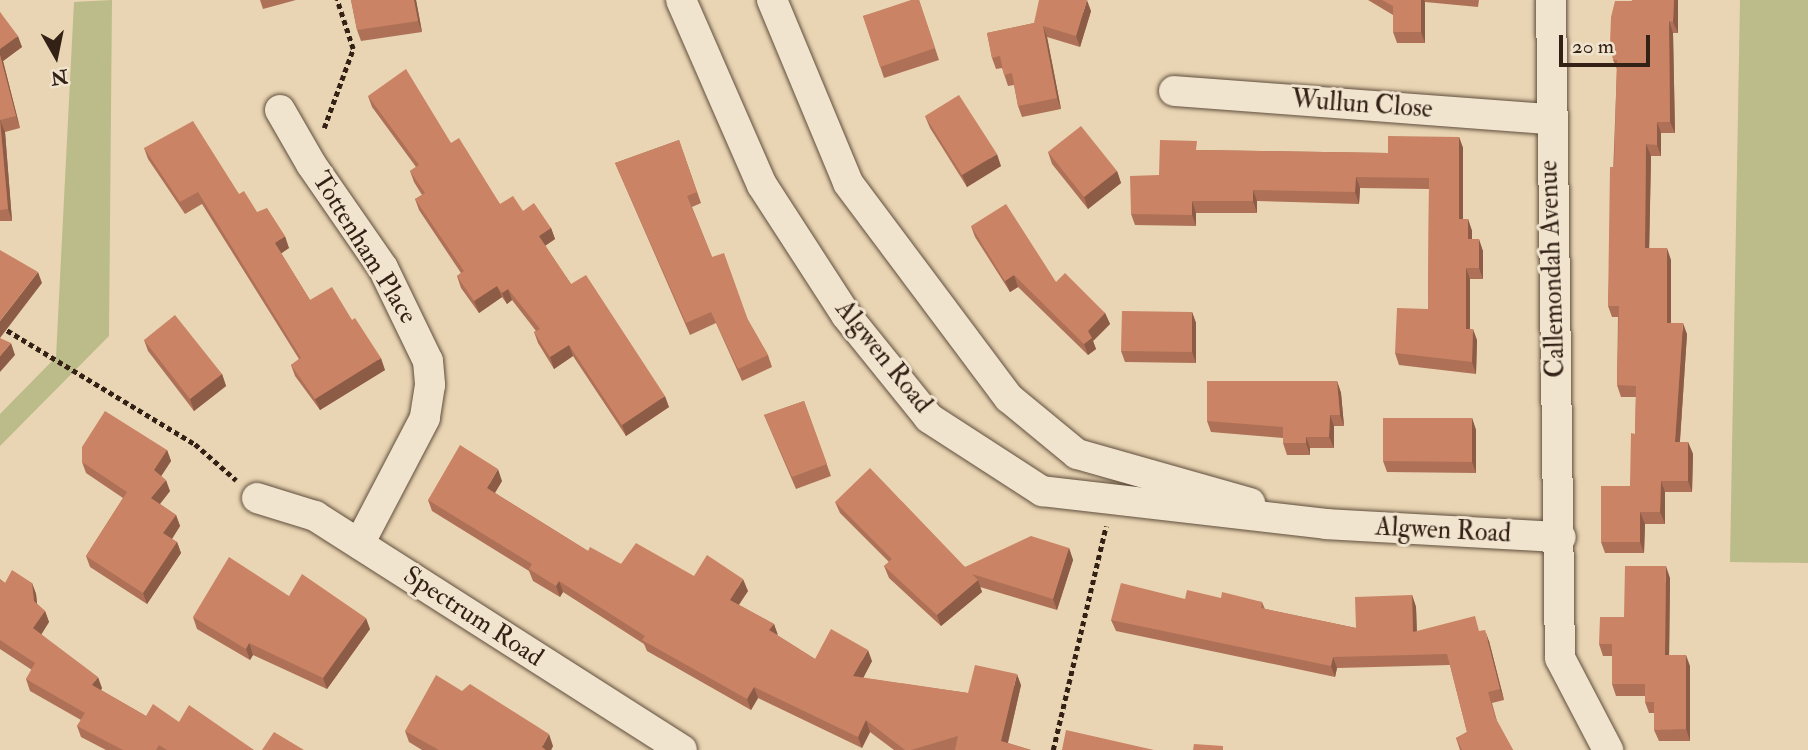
<!DOCTYPE html>
<html>
<head>
<meta charset="utf-8">
<style>
  body { margin:0 }
  #map { position:relative; width:1808px; height:750px; overflow:hidden; background:#e9d5b3; font-family:"IM FELL Double Pica",serif }
  div>[style] { position:absolute }
  .green>* { inset:0; background:#bbbc89 }
  .path>* { height:4.5px; margin-top:-2.25px; transform-origin:0; background:repeating-linear-gradient(90deg,#332116 0 5px,transparent 0 8.5px) }
  .roads { filter:drop-shadow(0 0 2px #604e3d) drop-shadow(0 0 2px #604e3d) }
  .minor>* { height:30px; margin:-15px; padding:0 15px; transform-origin:15px; border-radius:15px; background:#f1e4ce }
  .wall>* { inset:0; background:#ae7157 }
  .shaded-wall>* { inset:0; background:#8d5c47 }
  .building>* { inset:0; background:#ca8365 }
  span { translate:-50% -50%; white-space:nowrap; text-align:center; line-height:1.15; -webkit-text-stroke:6px #f1e4ce; paint-order:stroke }
  .street-label { font-size:26px; color:#332116 }
  .north { position:absolute; left:21px; top:21px; width:70px; height:70px; -webkit-text-stroke:5px #f1e4ce; paint-order:stroke; rotate:171deg; font-size:19px; font-weight:700; line-height:28px; text-align:center; color:#332116 }
  .north::after { content:''; display:block; margin:auto; width:24px; height:32px; background:#332116; clip-path:polygon(50% 0,100% 100%,50% 72%,0 100%) }
  .scale { position:absolute; left:1559px; top:35px; width:91px; height:32px; box-sizing:border-box; border:4px solid #332116; border-top:0; padding-left:9px; font-size:21px; line-height:24px; white-space:nowrap; color:#332116; -webkit-text-stroke:5px #f1e4ce; paint-order:stroke }
</style>
</head>
<body>
<div id="map">
  <div class="green">
    <i style="clip-path:polygon(112px 0,109px 336px,0 446px,0 414px,56px 357px,74px 2px)"></i>
    <i style="clip-path:polygon(1740px 0,1808px 0,1808px 563px,1730px 562px)"></i>
  </div>
  <div class="path">
    <i style="left:324px;top:128px;width:84px;rotate:-69.8deg"></i>
    <i style="left:353px;top:49px;width:52px;rotate:-108.1deg"></i>
    <i style="left:0;top:326px;width:228px;rotate:31.2deg"></i>
    <i style="left:195px;top:444px;width:55px;rotate:41.3deg"></i>
    <i style="left:1053px;top:750px;width:230px;rotate:-76.7deg"></i>
  </div>
  <div class="roads">
    <div class="minor">
      <i style="left:681px;top:0;width:202px;rotate:66.4deg"></i>
      <i style="left:762px;top:185px;width:155px;rotate:57.1deg"></i>
      <i style="left:846px;top:315px;width:132px;rotate:51.1deg"></i>
      <i style="left:929px;top:418px;width:135px;rotate:32.9deg"></i>
      <i style="left:1042px;top:491px;width:286px;rotate:6.6deg"></i>
      <i style="left:1326px;top:524px;width:235px;rotate:3.2deg"></i>
      <i style="left:772px;top:0;width:198px;rotate:67.4deg"></i>
      <i style="left:848px;top:183px;width:269px;rotate:53.2deg"></i>
      <i style="left:1009px;top:398px;width:88px;rotate:39.5deg"></i>
      <i style="left:1077px;top:454px;width:180px;rotate:15.8deg"></i>
      <i style="left:1551px;top:0;width:658px;rotate:89.22deg"></i>
      <i style="left:1560px;top:658px;width:104px;rotate:62.4deg"></i>
      <i style="left:1174px;top:91px;width:376px;rotate:4.3deg"></i>
      <i style="left:280px;top:110px;width:62px;rotate:60.1deg"></i>
      <i style="left:311px;top:164px;width:126px;rotate:55.3deg"></i>
      <i style="left:383px;top:268px;width:103px;rotate:64.2deg"></i>
      <i style="left:428px;top:361px;width:24px;rotate:85deg"></i>
      <i style="left:430px;top:385px;width:33px;rotate:99deg"></i>
      <i style="left:425px;top:418px;width:142px;rotate:117.6deg"></i>
      <i style="left:257px;top:498px;width:61px;rotate:17.2deg"></i>
      <i style="left:315px;top:516px;width:435px;rotate:32.5deg"></i>
    </div>
  </div>
  <div class="wall">
    <i style="clip-path:polygon(260px 0,296px 0,263px 9px)"></i>
    <i style="clip-path:polygon(351px 0,416px 0,422px 32px,361px 41px,357px 30px)"></i>
    <i style="clip-path:polygon(919px 0,939px 60px,884px 78px,863px 16px)"></i>
    <i style="clip-path:polygon(1368px 0,1479px 0,1478px 7px,1425px 2px,1425px 43px,1397px 43px,1393px 32px,1393px 15px)"></i>
    <i style="clip-path:polygon(1632px 0,1678px 0,1678px 33px,1673px 33px,1675px 133px,1661px 133px,1661px 156px,1651px 156px,1649px 248px,1671px 260px,1671px 323px,1687px 334px,1680px 442px,1688px 442px,1693px 454px,1692px 492px,1665px 492px,1665px 524px,1645px 524px,1644px 553px,1605px 553px,1601px 542px,1630px 486px,1635px 434px,1636px 397px,1621px 397px,1617px 385px,1618px 317px,1612px 317px,1608px 306px,1617px 69px,1613px 60px)"></i>
    <i style="clip-path:polygon(1091px 11px,1080px 47px,1047px 37px,1061px 109px,1022px 117px,1018px 106px,1014px 85px,1008px 86px,1002px 68px,996px 69px,992px 58px,987px 33px)"></i>
    <i style="clip-path:polygon(0 12px,22px 47px,3px 61px,20px 128px,5px 132px,12px 221px,0 221px)"></i>
    <i style="clip-path:polygon(368px 96px,451px 143px,500px 204px,523px 211px,551px 228px,555px 239px,545px 246px,571px 284px,669px 407px,626px 436px,573px 356px,554px 369px,538px 343px,534px 332px,536px 331px,512px 300px,507px 304px,502px 297px,479px 313px,461px 288px,457px 276px,461px 273px,419px 210px,415px 199px,422px 195px,414px 182px,410px 171px,416px 167px,372px 107px)"></i>
    <i style="clip-path:polygon(925px 116px,1001px 166px,967px 187px,930px 128px)"></i>
    <i style="clip-path:polygon(1459px 137px,1463px 148px,1463px 219px,1468px 219px,1472px 231px,1472px 239px,1483px 251px,1483px 279px,1470px 279px,1470px 329px,1477px 340px,1476px 374px,1399px 365px,1395px 353px,1428px 309px,1429px 189px,1360px 188px,1359px 204px,1257px 201px,1257px 213px,1196px 213px,1196px 226px,1135px 225px,1131px 214px,1200px 150px,1388px 153px)"></i>
    <i style="clip-path:polygon(679px 140px,701px 203px,692px 207px,712px 257px,768px 355px,772px 367px,742px 381px,716px 323px,690px 335px,615px 163px)"></i>
    <i style="clip-path:polygon(144px 148px,239px 194px,289px 248px,281px 253px,310px 300px,352px 320px,385px 370px,320px 410px,295px 376px,291px 365px,299px 359px,202px 204px,185px 214px,148px 159px)"></i>
    <i style="clip-path:polygon(1048px 152px,1117px 171px,1121px 183px,1088px 209px,1052px 164px)"></i>
    <i style="clip-path:polygon(971px 226px,1056px 282px,1105px 313px,1110px 324px,1093px 341px,1096px 349px,1088px 355px,1018px 287px,1010px 292px,975px 237px)"></i>
    <i style="clip-path:polygon(1192px 312px,1196px 323px,1196px 363px,1125px 362px,1121px 351px)"></i>
    <i style="clip-path:polygon(144px 340px,222px 374px,226px 386px,194px 411px,148px 351px)"></i>
    <i style="clip-path:polygon(1337px 381px,1341px 393px,1344px 426px,1334px 426px,1334px 448px,1310px 448px,1310px 455px,1287px 455px,1283px 443px,1283px 438px,1211px 432px,1207px 421px)"></i>
    <i style="clip-path:polygon(804px 401px,831px 476px,796px 489px,764px 415px)"></i>
    <i style="clip-path:polygon(1472px 418px,1476px 430px,1476px 473px,1387px 472px,1383px 461px)"></i>
    <i style="clip-path:polygon(167px 450px,171px 461px,161px 476px,170px 491px,160px 504px,176px 515px,180px 526px,172px 539px,177px 542px,181px 553px,147px 604px,90px 567px,86px 556px,123px 498px,86px 473px,82px 462px)"></i>
    <i style="clip-path:polygon(502px 481px,495px 493px,588px 551px,621px 564px,694px 576px,748px 591px,739px 605px,774px 624px,777px 635px,815px 659px,872px 661px,863px 678px,968px 693px,1021px 685px,1008px 743px,1031px 750px,894px 750px,870px 732px,862px 748px,758px 698px,751px 710px,647px 651px,644px 644px,563px 592px,560px 597px,533px 581px,529px 571px,432px 511px,428px 500px)"></i>
    <i style="clip-path:polygon(835px 502px,965px 567px,1069px 548px,1073px 560px,1057px 610px,980px 587px,982px 592px,941px 626px,889px 578px,884px 566px,889px 562px,840px 513px)"></i>
    <i style="clip-path:polygon(1670px 578px,1669px 655px,1690px 666px,1690px 741px,1659px 741px,1654px 730px,1654px 713px,1649px 713px,1645px 702px,1645px 696px,1616px 696px,1612px 684px,1612px 656px,1603px 656px,1599px 644px,1624px 617px)"></i>
    <i style="clip-path:polygon(0 579px,5px 583px,32px 583px,36px 594px,37px 604px,45px 611px,49px 622px,41px 634px,102px 688px,101px 690px,146px 716px,179px 722px,254px 750px,106px 750px,81px 737px,77px 726px,81px 720px,30px 691px,26px 679px,32px 670px,0 649px)"></i>
    <i style="clip-path:polygon(1412px 595px,1416px 607px,1417px 631px,1480px 631px,1489px 641px,1504px 700px,1492px 703px,1497px 721px,1513px 750px,1460px 750px,1456px 738px,1467px 732px,1450px 665px,1337px 668px,1335px 677px,1116px 631px,1111px 620px,1185px 599px,1221px 598px,1262px 602px,1265px 609px,1356px 628px)"></i>
    <i style="clip-path:polygon(193px 617px,370px 629px,327px 689px,253px 655px,250px 660px,197px 629px)"></i>
    <i style="clip-path:polygon(405px 731px,553px 746px,551px 750px,422px 750px,409px 742px)"></i>
  </div>
  <div class="shaded-wall">
    <i style="clip-path:polygon(414px 0,416px 0,422px 32px,418px 21px)"></i>
    <i style="clip-path:polygon(1087px 0,1091px 11px,1080px 47px,1076px 36px)"></i>
    <i style="clip-path:polygon(1421px 0,1424px 0,1425px 2px,1425px 43px,1421px 32px)"></i>
    <i style="clip-path:polygon(1674px 0,1678px 0,1678px 33px,1673px 22px)"></i>
    <i style="clip-path:polygon(1669px 21px,1673px 33px,1675px 133px,1670px 122px)"></i>
    <i style="clip-path:polygon(1043px 26px,1047px 37px,1061px 109px,1057px 98px)"></i>
    <i style="clip-path:polygon(18px 36px,22px 47px,3px 61px,20px 128px,16px 116px,0 55px,0 49px)"></i>
    <i style="clip-path:polygon(0 120px,5px 132px,12px 221px,8px 209px)"></i>
    <i style="clip-path:polygon(1657px 122px,1661px 133px,1661px 156px,1657px 145px)"></i>
    <i style="clip-path:polygon(1459px 137px,1463px 148px,1463px 230px,1459px 219px)"></i>
    <i style="clip-path:polygon(1646px 144px,1651px 156px,1649px 260px,1645px 248px)"></i>
    <i style="clip-path:polygon(997px 154px,1001px 166px,967px 187px,962px 175px)"></i>
    <i style="clip-path:polygon(1117px 171px,1121px 183px,1088px 209px,1084px 197px)"></i>
    <i style="clip-path:polygon(1356px 177px,1360px 188px,1359px 204px,1355px 192px)"></i>
    <i style="clip-path:polygon(1253px 190px,1257px 201px,1257px 213px,1253px 201px)"></i>
    <i style="clip-path:polygon(1192px 201px,1196px 213px,1196px 226px,1192px 215px)"></i>
    <i style="clip-path:polygon(1468px 219px,1472px 231px,1472px 251px,1468px 239px)"></i>
    <i style="clip-path:polygon(551px 228px,555px 239px,543px 247px,539px 236px)"></i>
    <i style="clip-path:polygon(285px 236px,289px 248px,279px 255px,275px 243px)"></i>
    <i style="clip-path:polygon(1479px 239px,1483px 251px,1483px 279px,1479px 268px)"></i>
    <i style="clip-path:polygon(1667px 248px,1671px 260px,1671px 334px,1667px 323px)"></i>
    <i style="clip-path:polygon(1466px 268px,1470px 279px,1470px 340px,1466px 329px)"></i>
    <i style="clip-path:polygon(38px 272px,42px 283px,0 338px,0 321px)"></i>
    <i style="clip-path:polygon(1014px 275px,1018px 287px,1010px 292px,1005px 281px)"></i>
    <i style="clip-path:polygon(497px 286px,502px 297px,479px 313px,474px 301px)"></i>
    <i style="clip-path:polygon(508px 289px,512px 300px,507px 304px,502px 293px)"></i>
    <i style="clip-path:polygon(1192px 312px,1196px 323px,1196px 363px,1192px 352px)"></i>
    <i style="clip-path:polygon(1105px 313px,1110px 324px,1093px 341px,1096px 349px,1088px 355px,1084px 344px,1088px 331px)"></i>
    <i style="clip-path:polygon(1683px 323px,1687px 334px,1679px 453px,1675px 442px)"></i>
    <i style="clip-path:polygon(1473px 329px,1477px 340px,1476px 374px,1472px 362px)"></i>
    <i style="clip-path:polygon(11px 343px,15px 355px,0 372px,0 356px)"></i>
    <i style="clip-path:polygon(569px 345px,573px 356px,554px 369px,550px 357px)"></i>
    <i style="clip-path:polygon(381px 358px,385px 370px,320px 410px,315px 399px)"></i>
    <i style="clip-path:polygon(222px 374px,226px 386px,194px 411px,190px 399px)"></i>
    <i style="clip-path:polygon(1337px 381px,1341px 393px,1344px 426px,1340px 415px)"></i>
    <i style="clip-path:polygon(665px 396px,669px 407px,626px 436px,622px 425px)"></i>
    <i style="clip-path:polygon(1330px 415px,1334px 426px,1334px 448px,1329px 437px)"></i>
    <i style="clip-path:polygon(1472px 418px,1476px 430px,1476px 473px,1472px 462px)"></i>
    <i style="clip-path:polygon(1306px 437px,1310px 448px,1310px 455px,1306px 443px)"></i>
    <i style="clip-path:polygon(1688px 442px,1693px 454px,1692px 492px,1688px 481px)"></i>
    <i style="clip-path:polygon(167px 450px,171px 461px,158px 481px,154px 470px)"></i>
    <i style="clip-path:polygon(498px 469px,502px 481px,491px 499px,487px 488px)"></i>
    <i style="clip-path:polygon(166px 480px,170px 491px,155px 510px,151px 498px)"></i>
    <i style="clip-path:polygon(1661px 481px,1665px 492px,1665px 524px,1660px 512px)"></i>
    <i style="clip-path:polygon(1640px 512px,1645px 524px,1644px 553px,1640px 542px)"></i>
    <i style="clip-path:polygon(176px 515px,180px 526px,168px 545px,163px 533px)"></i>
    <i style="clip-path:polygon(177px 542px,181px 553px,147px 604px,143px 593px)"></i>
    <i style="clip-path:polygon(1069px 548px,1073px 560px,1057px 610px,1053px 599px)"></i>
    <i style="clip-path:polygon(1666px 566px,1670px 578px,1669px 666px,1665px 655px)"></i>
    <i style="clip-path:polygon(743px 579px,748px 591px,734px 611px,730px 600px)"></i>
    <i style="clip-path:polygon(978px 580px,982px 592px,941px 626px,937px 615px)"></i>
    <i style="clip-path:polygon(559px 581px,563px 592px,560px 597px,556px 586px)"></i>
    <i style="clip-path:polygon(32px 583px,36px 594px,38px 612px,34px 601px)"></i>
    <i style="clip-path:polygon(1412px 595px,1416px 607px,1417px 643px,1413px 632px)"></i>
    <i style="clip-path:polygon(45px 611px,49px 622px,38px 640px,33px 628px)"></i>
    <i style="clip-path:polygon(366px 618px,370px 629px,327px 689px,323px 678px)"></i>
    <i style="clip-path:polygon(774px 624px,778px 635px,769px 630px)"></i>
    <i style="clip-path:polygon(1485px 630px,1489px 641px,1504px 700px,1500px 689px)"></i>
    <i style="clip-path:polygon(249px 643px,253px 655px,250px 660px,246px 649px)"></i>
    <i style="clip-path:polygon(868px 650px,872px 661px,858px 688px,853px 676px)"></i>
    <i style="clip-path:polygon(1686px 655px,1690px 666px,1690px 741px,1686px 729px)"></i>
    <i style="clip-path:polygon(1333px 657px,1337px 668px,1335px 677px,1331px 666px)"></i>
    <i style="clip-path:polygon(1017px 674px,1021px 685px,1006px 750px,1001px 741px)"></i>
    <i style="clip-path:polygon(98px 677px,102px 688px,97px 697px,92px 685px)"></i>
    <i style="clip-path:polygon(754px 687px,758px 698px,751px 710px,747px 699px)"></i>
    <i style="clip-path:polygon(866px 720px,870px 732px,862px 748px,858px 737px)"></i>
    <i style="clip-path:polygon(549px 734px,553px 746px,551px 750px,543px 750px,542px 747px)"></i>
  </div>
  <div class="building">
    <i style="clip-path:polygon(351px 0,414px 0,418px 21px,357px 30px)"></i>
    <i style="clip-path:polygon(911px 0,919px 0,935px 48px,880px 67px,863px 16px)"></i>
    <i style="clip-path:polygon(1039px 0,1087px 0,1076px 36px,1043px 26px,1057px 98px,1018px 106px,1012px 73px,1004px 75px,1000px 56px,992px 58px,987px 33px,1034px 23px)"></i>
    <i style="clip-path:polygon(1382px 0,1421px 0,1421px 32px,1393px 32px,1393px 6px)"></i>
    <i style="clip-path:polygon(1632px 0,1674px 0,1673px 22px,1669px 21px,1670px 122px,1657px 122px,1657px 145px,1646px 144px,1645px 248px,1667px 248px,1667px 323px,1683px 323px,1675px 442px,1688px 442px,1688px 481px,1661px 481px,1660px 512px,1640px 512px,1640px 542px,1601px 542px,1601px 486px,1630px 486px,1631px 433px,1635px 434px,1636px 386px,1617px 385px,1619px 306px,1608px 306px,1610px 167px,1614px 167px,1617px 60px,1613px 60px,1610px 43px,1611px 17px,1615px 1px,1632px 1px)"></i>
    <i style="clip-path:polygon(0 12px,18px 36px,0 49px)"></i>
    <i style="clip-path:polygon(0 55px,16px 116px,0 120px,8px 209px,0 210px)"></i>
    <i style="clip-path:polygon(406px 69px,451px 143px,459px 138px,500px 204px,513px 196px,523px 211px,534px 203px,551px 228px,539px 236px,571px 284px,586px 275px,665px 396px,622px 425px,569px 345px,550px 357px,534px 332px,540px 329px,508px 289px,502px 293px,497px 286px,474px 301px,457px 276px,464px 271px,415px 199px,425px 193px,410px 171px,419px 165px,368px 96px)"></i>
    <i style="clip-path:polygon(959px 95px,997px 154px,962px 175px,925px 116px)"></i>
    <i style="clip-path:polygon(193px 121px,239px 194px,244px 191px,257px 212px,267px 208px,285px 236px,275px 243px,310px 300px,332px 287px,352px 320px,355px 318px,381px 358px,315px 399px,291px 365px,301px 358px,198px 192px,180px 202px,144px 148px)"></i>
    <i style="clip-path:polygon(1081px 126px,1117px 171px,1084px 197px,1048px 152px)"></i>
    <i style="clip-path:polygon(1388px 136px,1459px 137px,1459px 219px,1468px 219px,1468px 239px,1479px 239px,1479px 268px,1466px 268px,1466px 329px,1473px 329px,1472px 362px,1395px 353px,1397px 308px,1428px 309px,1429px 178px,1356px 177px,1355px 192px,1253px 190px,1253px 201px,1192px 201px,1192px 215px,1131px 214px,1130px 176px,1159px 175px,1160px 140px,1197px 141px,1196px 150px,1388px 153px)"></i>
    <i style="clip-path:polygon(679px 140px,697px 192px,687px 196px,712px 257px,724px 253px,748px 320px,768px 355px,738px 369px,711px 312px,686px 323px,615px 163px)"></i>
    <i style="clip-path:polygon(1006px 204px,1056px 282px,1065px 273px,1105px 313px,1088px 331px,1092px 338px,1084px 344px,1014px 275px,1005px 281px,971px 226px)"></i>
    <i style="clip-path:polygon(0 250px,38px 272px,0 321px)"></i>
    <i style="clip-path:polygon(1122px 311px,1192px 312px,1192px 352px,1121px 351px)"></i>
    <i style="clip-path:polygon(175px 315px,222px 374px,190px 399px,144px 340px)"></i>
    <i style="clip-path:polygon(0 338px,11px 343px,0 356px)"></i>
    <i style="clip-path:polygon(1207px 381px,1337px 381px,1340px 415px,1330px 415px,1329px 437px,1306px 437px,1306px 443px,1283px 443px,1283px 427px,1207px 421px)"></i>
    <i style="clip-path:polygon(804px 401px,827px 464px,792px 477px,764px 415px)"></i>
    <i style="clip-path:polygon(105px 411px,167px 450px,154px 470px,166px 480px,151px 498px,176px 515px,163px 533px,177px 542px,143px 593px,86px 556px,127px 492px,82px 462px,82px 447px)"></i>
    <i style="clip-path:polygon(1383px 418px,1472px 418px,1472px 462px,1383px 461px)"></i>
    <i style="clip-path:polygon(460px 445px,498px 469px,487px 488px,588px 551px,590px 547px,621px 564px,636px 543px,694px 576px,707px 555px,743px 579px,730px 600px,774px 624px,769px 630px,815px 659px,831px 629px,868px 650px,853px 676px,968px 693px,975px 665px,1017px 674px,1001px 741px,1031px 750px,955px 750px,958px 736px,911px 750px,905px 750px,866px 720px,858px 737px,754px 687px,747px 699px,642px 640px,645px 636px,559px 581px,556px 586px,529px 569px,532px 564px,428px 500px)"></i>
    <i style="clip-path:polygon(870px 468px,965px 567px,1031px 536px,1069px 548px,1053px 599px,972px 574px,978px 580px,937px 615px,884px 566px,892px 559px,835px 502px)"></i>
    <i style="clip-path:polygon(229px 557px,289px 596px,302px 574px,366px 618px,323px 678px,249px 643px,246px 649px,193px 617px)"></i>
    <i style="clip-path:polygon(1625px 566px,1666px 566px,1665px 655px,1686px 655px,1686px 729px,1654px 730px,1654px 702px,1645px 702px,1645px 684px,1612px 684px,1612px 644px,1599px 644px,1600px 617px,1624px 617px)"></i>
    <i style="clip-path:polygon(12px 570px,32px 583px,34px 601px,45px 611px,33px 628px,98px 677px,92px 685px,146px 716px,153px 704px,179px 722px,189px 705px,254px 750px,167px 750px,159px 745px,156px 750px,123px 750px,77px 726px,85px 713px,26px 679px,35px 663px,0 640px,0 579px,5px 583px)"></i>
    <i style="clip-path:polygon(1121px 583px,1185px 599px,1187px 590px,1221px 598px,1222px 592px,1262px 602px,1261px 608px,1356px 628px,1355px 597px,1412px 595px,1413px 632px,1475px 616px,1479px 631px,1485px 630px,1500px 689px,1488px 692px,1495px 717px,1513px 750px,1462px 750px,1456px 738px,1467px 732px,1447px 654px,1333px 657px,1331px 666px,1111px 620px)"></i>
    <i style="clip-path:polygon(436px 675px,462px 691px,470px 684px,549px 734px,542px 747px,546px 750px,439px 750px,405px 731px)"></i>
    <i style="clip-path:polygon(1066px 730px,1154px 750px,1062px 750px)"></i>
    <i style="clip-path:polygon(274px 732px,304px 750px,262px 750px)"></i>
    <i style="clip-path:polygon(1194px 744px,1223px 746px,1223px 750px,1193px 750px)"></i>
  </div>
  <div class="street-label">
    <span style="left:1362px;top:105px;rotate:4deg">Wullun Close</span>
    <span style="left:364px;top:248px;rotate:58deg">Tottenham Place</span>
    <span style="left:1553px;top:269px;rotate:-92deg">Callemondah Avenue</span>
    <span style="left:883px;top:357px;rotate:51deg">Algwen Road</span>
    <span style="left:1443px;top:531px;rotate:3deg">Algwen Road</span>
    <span style="left:473px;top:617px;rotate:33deg">Spectrum Road</span>
  </div>
  <div class="north">N</div>
  <div class="scale">20 m</div>
</div>
</body>
</html>
